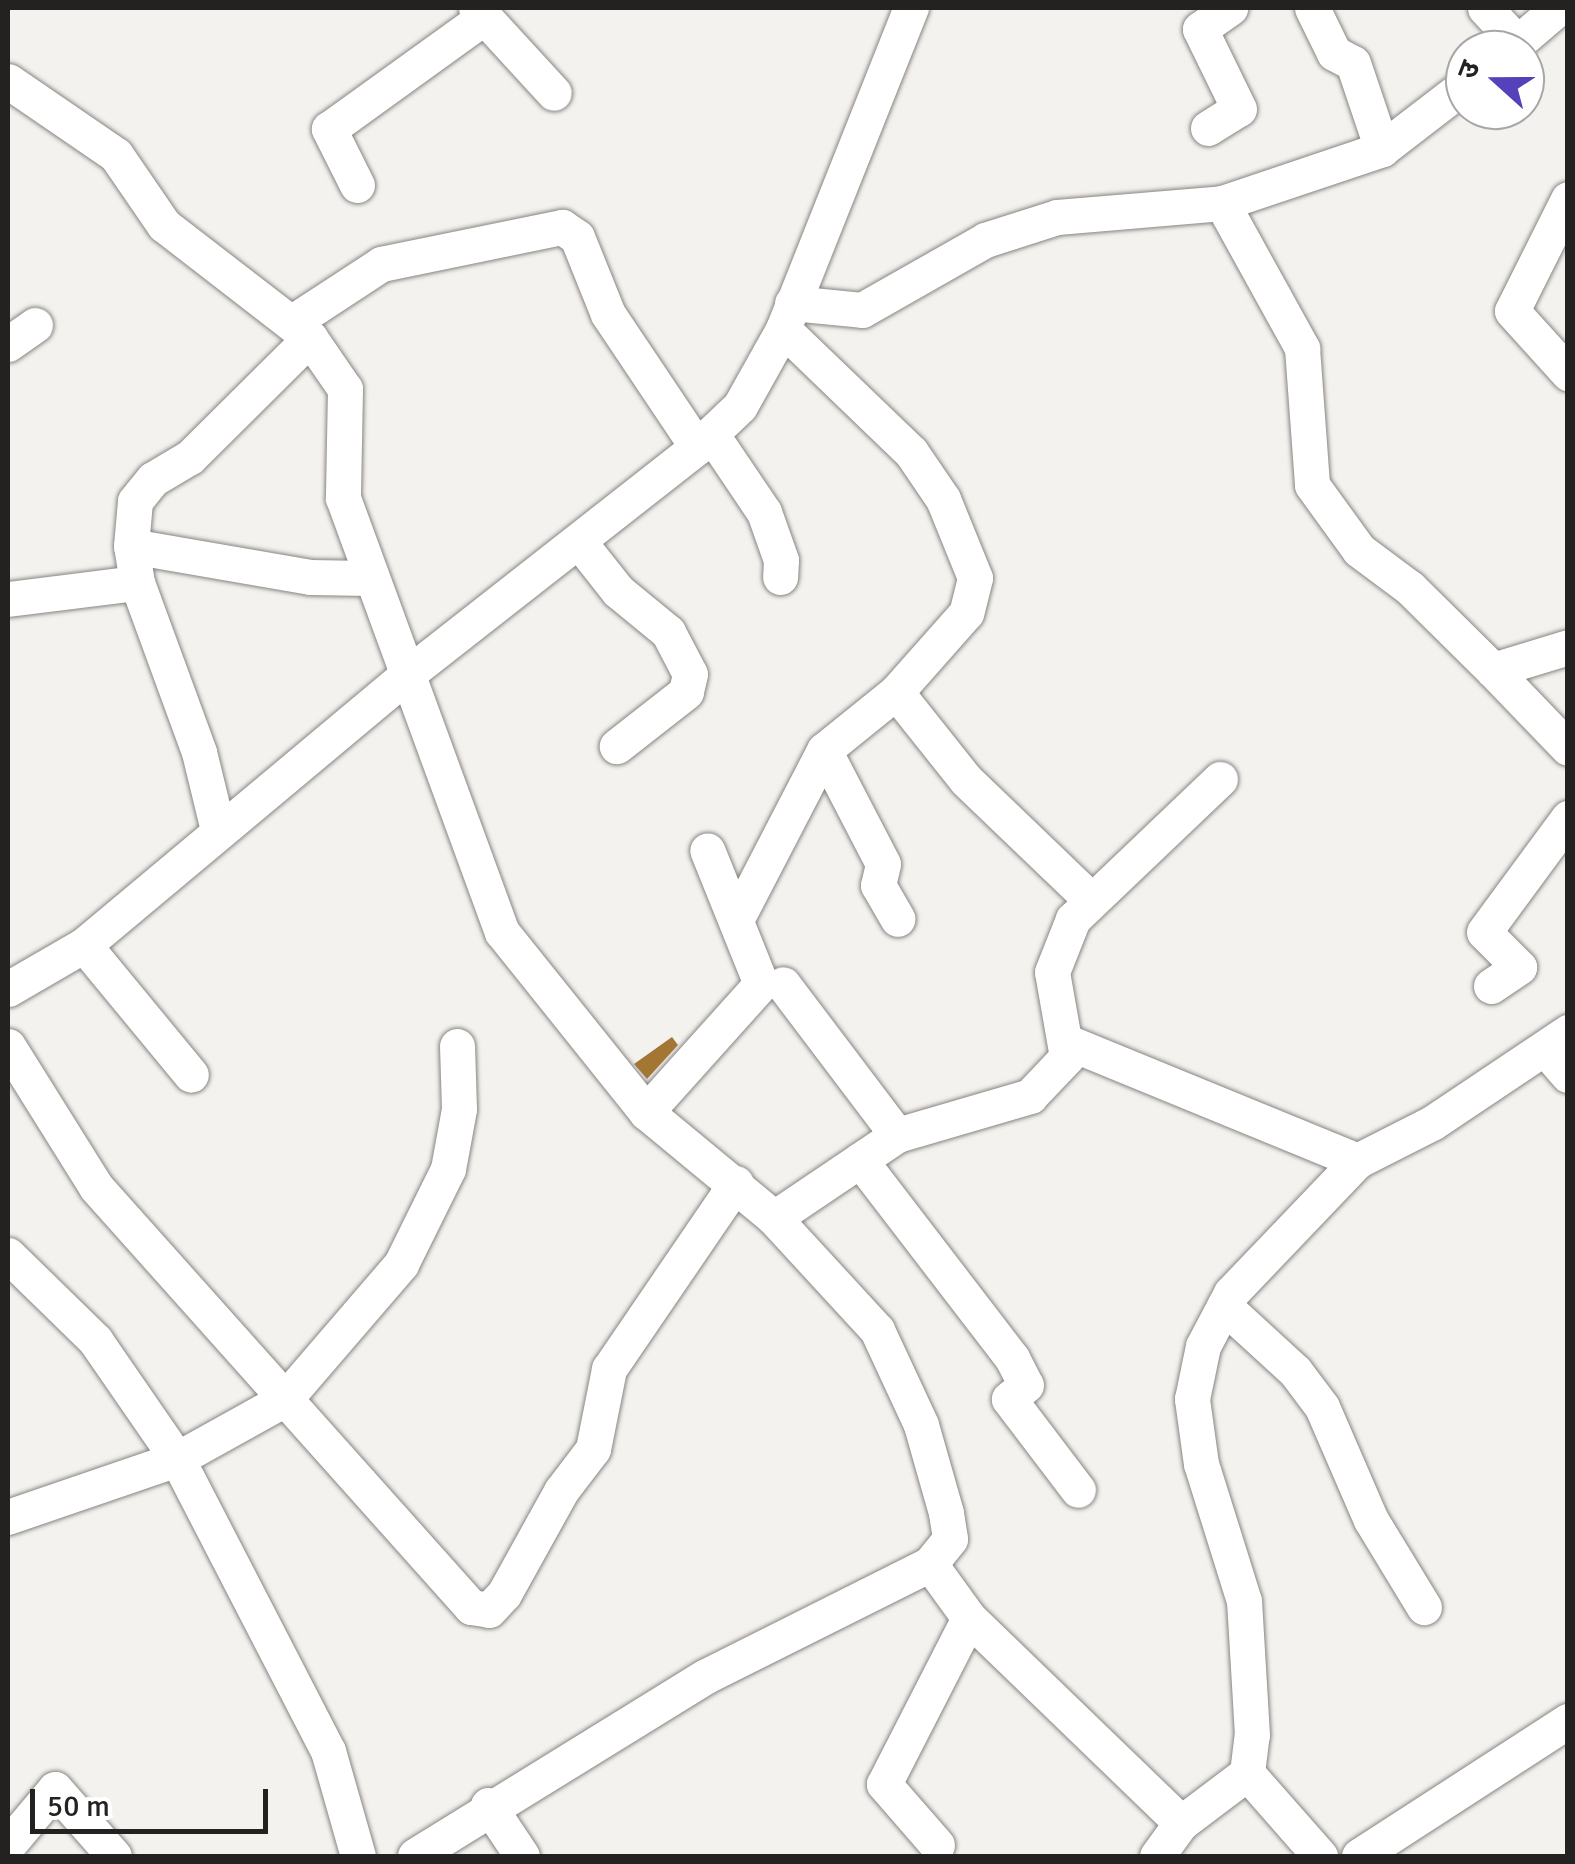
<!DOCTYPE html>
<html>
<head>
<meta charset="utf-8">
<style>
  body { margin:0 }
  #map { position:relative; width:1575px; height:1864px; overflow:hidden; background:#f4f2ee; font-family:Signika,"Noto Sans Devanagari",sans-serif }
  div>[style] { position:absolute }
  .building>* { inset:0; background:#a37634 }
  .roads { filter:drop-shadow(0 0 2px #878481) drop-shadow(0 0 2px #878481) }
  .minor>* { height:35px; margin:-17.5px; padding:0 17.5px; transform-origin:17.5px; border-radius:17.5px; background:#fff }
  span { translate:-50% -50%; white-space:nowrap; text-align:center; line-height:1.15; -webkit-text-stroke:8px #fff; paint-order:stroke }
  .frame { position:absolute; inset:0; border:10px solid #232221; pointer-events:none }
  .north { position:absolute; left:1445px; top:30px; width:100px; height:100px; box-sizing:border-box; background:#fff; border:2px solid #a7a7a6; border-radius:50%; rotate:291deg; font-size:28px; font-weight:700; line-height:40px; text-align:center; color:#232221 }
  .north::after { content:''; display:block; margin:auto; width:35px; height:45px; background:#5541b9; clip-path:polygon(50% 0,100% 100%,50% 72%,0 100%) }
  .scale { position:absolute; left:30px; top:1789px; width:238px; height:45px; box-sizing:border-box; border:5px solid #232221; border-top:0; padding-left:12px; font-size:30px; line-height:35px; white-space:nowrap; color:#232221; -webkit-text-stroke:8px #fff; paint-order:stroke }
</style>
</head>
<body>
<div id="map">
  <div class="building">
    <i style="clip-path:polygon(672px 1037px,678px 1045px,647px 1079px,634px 1064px)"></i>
  </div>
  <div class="roads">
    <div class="minor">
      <i style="left:476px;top:8px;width:115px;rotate:47.5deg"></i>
      <i style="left:1312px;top:8px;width:50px;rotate:63.9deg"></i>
      <i style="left:1334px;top:53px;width:21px;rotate:28deg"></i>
      <i style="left:1353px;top:63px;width:91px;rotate:71.4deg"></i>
      <i style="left:1485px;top:8px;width:48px;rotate:46.7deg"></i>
      <i style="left:1509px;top:50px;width:65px;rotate:-40.6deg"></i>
      <i style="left:8px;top:81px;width:131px;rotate:34.4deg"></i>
      <i style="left:116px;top:155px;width:85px;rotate:55.6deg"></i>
      <i style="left:164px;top:225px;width:185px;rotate:37.7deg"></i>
      <i style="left:310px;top:338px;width:62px;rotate:55.5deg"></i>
      <i style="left:345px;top:389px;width:109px;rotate:91.1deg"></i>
      <i style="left:343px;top:498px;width:462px;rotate:69.9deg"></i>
      <i style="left:502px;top:932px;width:231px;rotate:51.3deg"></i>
      <i style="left:646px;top:1112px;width:166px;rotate:39.6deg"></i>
      <i style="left:774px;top:1218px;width:152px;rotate:47.4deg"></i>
      <i style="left:877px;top:1330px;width:105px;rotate:65.1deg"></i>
      <i style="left:921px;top:1425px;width:91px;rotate:74.1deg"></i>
      <i style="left:946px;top:1513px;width:26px;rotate:81deg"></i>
      <i style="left:950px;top:1539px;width:32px;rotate:129deg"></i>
      <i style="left:930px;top:1564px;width:250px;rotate:153.4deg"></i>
      <i style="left:706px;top:1676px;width:342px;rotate:148.3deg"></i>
      <i style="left:1208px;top:128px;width:36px;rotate:-32deg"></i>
      <i style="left:1239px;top:109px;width:89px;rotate:-116deg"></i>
      <i style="left:1200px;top:29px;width:37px;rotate:-35deg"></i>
      <i style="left:357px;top:185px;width:63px;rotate:-116.6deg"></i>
      <i style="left:329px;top:129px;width:190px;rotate:-35.8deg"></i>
      <i style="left:1568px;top:199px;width:125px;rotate:116.6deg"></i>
      <i style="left:1512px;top:311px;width:84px;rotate:47.9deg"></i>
      <i style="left:1222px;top:203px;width:166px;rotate:61.1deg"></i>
      <i style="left:1302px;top:348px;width:137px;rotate:85.8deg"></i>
      <i style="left:1312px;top:485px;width:80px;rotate:54.1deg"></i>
      <i style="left:1359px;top:550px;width:64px;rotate:36.7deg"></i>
      <i style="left:1410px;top:588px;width:117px;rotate:44.7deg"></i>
      <i style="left:1493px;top:670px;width:78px;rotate:-17deg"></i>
      <i style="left:792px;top:303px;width:70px;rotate:5.7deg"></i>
      <i style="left:862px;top:310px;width:142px;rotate:-29.6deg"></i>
      <i style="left:985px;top:240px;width:76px;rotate:-17.7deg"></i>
      <i style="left:1057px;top:217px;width:166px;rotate:-4.8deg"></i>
      <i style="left:1222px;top:203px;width:169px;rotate:-18.6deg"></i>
      <i style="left:1382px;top:149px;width:105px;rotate:-37.6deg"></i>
      <i style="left:291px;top:323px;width:108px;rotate:-33.2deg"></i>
      <i style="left:381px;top:264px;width:185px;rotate:-11.6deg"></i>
      <i style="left:562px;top:227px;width:18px;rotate:34deg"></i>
      <i style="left:577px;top:237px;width:83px;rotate:68.1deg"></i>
      <i style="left:608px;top:314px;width:160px;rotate:56.2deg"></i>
      <i style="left:783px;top:329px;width:178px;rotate:43.9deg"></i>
      <i style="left:911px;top:452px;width:57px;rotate:55.8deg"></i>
      <i style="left:943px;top:499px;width:85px;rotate:67.9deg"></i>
      <i style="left:975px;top:578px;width:36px;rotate:104deg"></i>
      <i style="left:966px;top:613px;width:106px;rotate:131.5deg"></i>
      <i style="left:896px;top:692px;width:92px;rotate:141.1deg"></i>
      <i style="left:824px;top:750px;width:128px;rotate:62.6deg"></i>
      <i style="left:883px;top:864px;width:22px;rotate:103deg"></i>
      <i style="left:878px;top:885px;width:39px;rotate:60deg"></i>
      <i style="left:8px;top:344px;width:33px;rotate:-35deg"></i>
      <i style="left:712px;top:435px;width:93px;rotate:56deg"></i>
      <i style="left:764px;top:512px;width:51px;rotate:70.5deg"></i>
      <i style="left:781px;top:560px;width:17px;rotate:93deg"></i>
      <i style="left:580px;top:543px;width:61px;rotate:51.6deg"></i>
      <i style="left:618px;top:591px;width:65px;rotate:39.4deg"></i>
      <i style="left:668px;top:632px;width:47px;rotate:62.4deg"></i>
      <i style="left:690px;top:674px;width:18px;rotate:103deg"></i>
      <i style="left:686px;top:692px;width:88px;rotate:142deg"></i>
      <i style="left:131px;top:546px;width:182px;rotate:9.8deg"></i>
      <i style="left:310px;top:577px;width:58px;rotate:1deg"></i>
      <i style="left:8px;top:599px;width:130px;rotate:-7.1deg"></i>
      <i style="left:1493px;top:670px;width:108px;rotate:46.1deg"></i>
      <i style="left:896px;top:692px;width:112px;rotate:51.5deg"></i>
      <i style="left:966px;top:780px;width:172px;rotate:43.8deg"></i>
      <i style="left:218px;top:830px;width:80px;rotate:-103.7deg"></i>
      <i style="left:199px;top:752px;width:180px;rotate:-110.1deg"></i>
      <i style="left:137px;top:583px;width:37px;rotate:-99deg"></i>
      <i style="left:131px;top:546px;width:45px;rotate:-84.9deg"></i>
      <i style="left:135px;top:501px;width:28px;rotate:-51deg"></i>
      <i style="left:153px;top:479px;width:43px;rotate:-30.7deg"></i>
      <i style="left:190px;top:457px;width:169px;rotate:-44.8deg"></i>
      <i style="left:736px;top:920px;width:191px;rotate:-62.6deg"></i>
      <i style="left:84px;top:945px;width:168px;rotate:50.5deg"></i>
      <i style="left:1491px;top:986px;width:34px;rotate:-34deg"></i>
      <i style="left:1519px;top:967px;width:49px;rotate:-135deg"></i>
      <i style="left:1484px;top:932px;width:142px;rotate:-53.6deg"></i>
      <i style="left:8px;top:989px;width:88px;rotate:-30.1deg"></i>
      <i style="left:84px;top:945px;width:424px;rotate:-39.9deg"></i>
      <i style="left:409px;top:673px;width:366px;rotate:-38.1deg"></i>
      <i style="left:697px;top:447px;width:59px;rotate:-43.6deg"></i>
      <i style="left:740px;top:406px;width:88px;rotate:-60.8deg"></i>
      <i style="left:783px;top:329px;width:346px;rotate:-68.3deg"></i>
      <i style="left:1065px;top:1041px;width:316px;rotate:22.3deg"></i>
      <i style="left:8px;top:1046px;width:166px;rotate:58deg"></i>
      <i style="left:96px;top:1187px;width:563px;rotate:48.24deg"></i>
      <i style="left:471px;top:1607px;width:18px;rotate:9deg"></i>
      <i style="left:489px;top:1610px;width:22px;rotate:-47deg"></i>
      <i style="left:504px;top:1594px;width:118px;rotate:-61deg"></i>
      <i style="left:561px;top:1491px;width:53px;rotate:-52.7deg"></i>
      <i style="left:593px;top:1449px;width:82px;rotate:-78.7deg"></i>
      <i style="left:609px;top:1369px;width:225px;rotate:-55.7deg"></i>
      <i style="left:1547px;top:1051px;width:32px;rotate:49deg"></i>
      <i style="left:646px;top:1112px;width:172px;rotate:-48.1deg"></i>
      <i style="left:761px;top:984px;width:144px;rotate:-111.9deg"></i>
      <i style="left:897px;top:1135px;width:139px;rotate:-16.3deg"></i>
      <i style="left:1030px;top:1096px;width:54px;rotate:-46.5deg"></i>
      <i style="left:1067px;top:1057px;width:86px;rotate:-100deg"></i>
      <i style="left:1052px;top:972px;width:57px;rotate:-68.4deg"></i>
      <i style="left:1073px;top:919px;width:203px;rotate:-43.6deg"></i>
      <i style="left:860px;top:1160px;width:250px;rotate:52.5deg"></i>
      <i style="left:1012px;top:1358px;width:30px;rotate:63deg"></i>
      <i style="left:1026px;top:1385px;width:22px;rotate:141deg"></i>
      <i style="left:1009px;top:1399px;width:114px;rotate:52.8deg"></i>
      <i style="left:774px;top:1218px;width:148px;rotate:-34deg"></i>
      <i style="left:897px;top:1135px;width:189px;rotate:-127.1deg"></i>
      <i style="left:8px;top:1255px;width:122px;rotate:44.3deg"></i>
      <i style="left:95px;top:1340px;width:145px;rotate:55.4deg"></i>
      <i style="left:177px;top:1459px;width:179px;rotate:161.1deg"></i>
      <i style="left:1224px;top:1306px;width:96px;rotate:42.5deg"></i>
      <i style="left:1295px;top:1371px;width:45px;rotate:53.1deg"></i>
      <i style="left:1322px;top:1407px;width:123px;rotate:66.6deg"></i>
      <i style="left:1371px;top:1520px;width:102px;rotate:58.7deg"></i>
      <i style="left:930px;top:1564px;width:67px;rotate:54.2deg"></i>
      <i style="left:969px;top:1618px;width:295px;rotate:44deg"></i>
      <i style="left:1247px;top:1773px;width:111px;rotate:48.7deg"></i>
      <i style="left:488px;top:1805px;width:61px;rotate:56.3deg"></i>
      <i style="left:8px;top:1845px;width:73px;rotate:-50deg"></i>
      <i style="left:55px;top:1789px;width:89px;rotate:48.6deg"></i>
      <i style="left:937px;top:1845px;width:81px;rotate:-131deg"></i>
      <i style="left:884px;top:1784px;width:186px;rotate:-62.9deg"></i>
      <i style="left:358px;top:1856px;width:109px;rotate:-105.9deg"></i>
      <i style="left:328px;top:1751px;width:329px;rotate:-117.3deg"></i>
      <i style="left:177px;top:1459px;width:124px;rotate:-29.1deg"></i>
      <i style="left:285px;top:1399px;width:178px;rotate:-49.3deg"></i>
      <i style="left:401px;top:1264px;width:106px;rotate:-63.7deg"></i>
      <i style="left:448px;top:1169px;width:61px;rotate:-79.6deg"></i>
      <i style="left:459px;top:1109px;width:63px;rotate:-91.8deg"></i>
      <i style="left:1157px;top:1856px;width:41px;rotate:-54deg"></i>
      <i style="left:1181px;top:1823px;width:83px;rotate:-37.1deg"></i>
      <i style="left:1247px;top:1773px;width:38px;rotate:-83deg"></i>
      <i style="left:1252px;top:1735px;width:134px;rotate:-93.4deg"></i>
      <i style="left:1244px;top:1601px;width:144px;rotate:-107.4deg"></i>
      <i style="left:1201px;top:1464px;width:66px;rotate:-97.9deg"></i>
      <i style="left:1192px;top:1399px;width:54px;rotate:-78.3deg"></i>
      <i style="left:1203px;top:1346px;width:60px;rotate:-62.2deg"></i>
      <i style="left:1231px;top:1293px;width:182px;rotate:-46.3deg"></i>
      <i style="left:1357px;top:1161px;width:84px;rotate:-26.9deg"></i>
      <i style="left:1432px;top:1123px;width:164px;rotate:-33.8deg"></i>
      <i style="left:1359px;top:1856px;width:249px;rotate:-32.9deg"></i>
    </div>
  </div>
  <div class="frame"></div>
  <div class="north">उ</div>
  <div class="scale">50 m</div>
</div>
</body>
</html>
